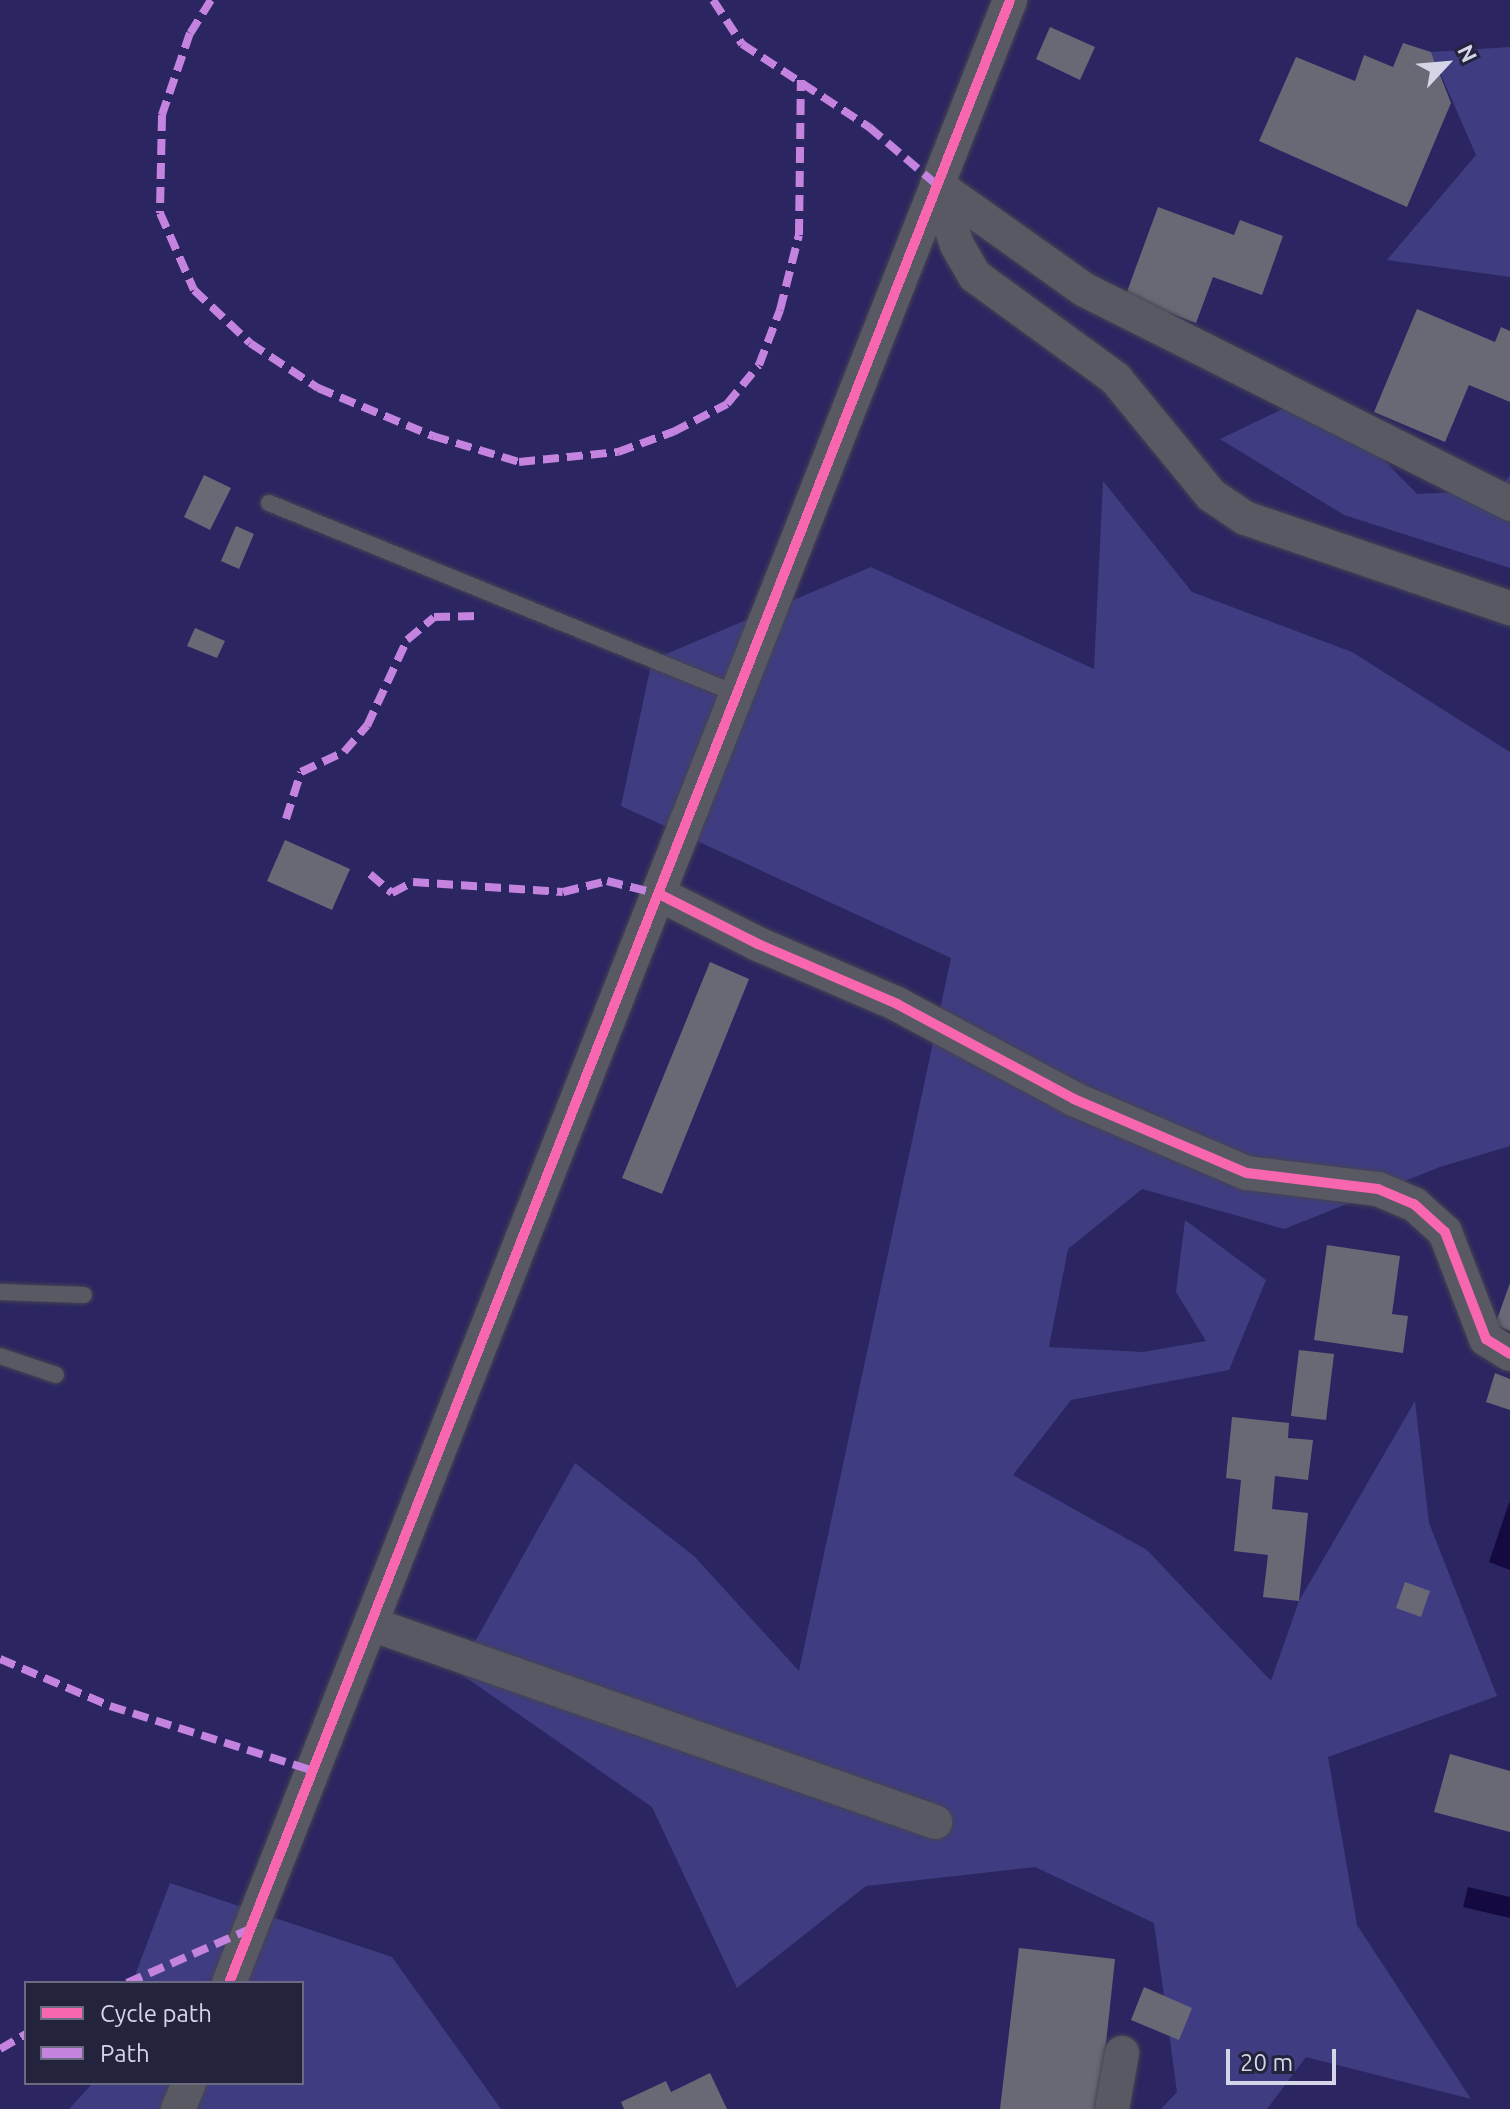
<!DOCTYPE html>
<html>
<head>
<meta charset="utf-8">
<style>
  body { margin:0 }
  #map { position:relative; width:1510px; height:2109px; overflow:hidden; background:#292937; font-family:Ubuntu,sans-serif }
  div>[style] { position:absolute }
  .green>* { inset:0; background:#2b2661 }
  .forest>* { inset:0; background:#3f3c82 }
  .water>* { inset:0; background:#140940 }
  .building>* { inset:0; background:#696976 }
  .roads { filter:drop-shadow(0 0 2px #454552) drop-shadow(0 0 2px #454552) }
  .service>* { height:16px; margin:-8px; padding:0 8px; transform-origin:8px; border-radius:8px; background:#595964 }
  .minor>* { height:34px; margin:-17px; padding:0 17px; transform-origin:17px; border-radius:17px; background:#595964 }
  .quiet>* { height:8px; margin-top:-4px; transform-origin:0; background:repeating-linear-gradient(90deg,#c483df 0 16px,transparent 0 24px) }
  .cycleway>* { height:10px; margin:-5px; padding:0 5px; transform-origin:5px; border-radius:5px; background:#f766af }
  span { translate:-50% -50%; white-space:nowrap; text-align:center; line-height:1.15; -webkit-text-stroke:8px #23233d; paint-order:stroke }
  .legend { position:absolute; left:24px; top:1981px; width:280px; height:104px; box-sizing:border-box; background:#23233d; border:2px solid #6a6a81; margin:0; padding:10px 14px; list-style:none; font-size:24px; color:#d4d5e7 }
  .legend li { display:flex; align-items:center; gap:16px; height:40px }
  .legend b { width:40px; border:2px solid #6a6a81 }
  .north { position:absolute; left:1406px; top:24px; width:80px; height:80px; -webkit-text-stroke:6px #23233d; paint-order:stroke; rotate:64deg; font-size:22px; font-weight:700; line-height:32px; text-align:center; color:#d4d5e7 }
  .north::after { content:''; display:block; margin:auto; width:28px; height:36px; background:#d4d5e7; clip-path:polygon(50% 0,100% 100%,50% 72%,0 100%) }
  .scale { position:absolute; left:1226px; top:2049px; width:110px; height:36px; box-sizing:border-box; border:4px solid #d4d5e7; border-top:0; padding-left:10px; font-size:24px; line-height:28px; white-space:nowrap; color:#d4d5e7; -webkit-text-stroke:6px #23233d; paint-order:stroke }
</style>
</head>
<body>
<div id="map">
  <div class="green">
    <i style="clip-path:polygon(evenodd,0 0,1510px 0,1510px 2109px,0 2109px,0 0,26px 1983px,302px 1983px,302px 2083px,26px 2083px,26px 1983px)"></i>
  </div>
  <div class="forest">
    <i style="clip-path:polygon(1510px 47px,1510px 277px,1387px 260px,1476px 155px,1431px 52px)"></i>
    <i style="clip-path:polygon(1318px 392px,1417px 494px,1500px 490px,1510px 475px,1510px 568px,1344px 515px,1220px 439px)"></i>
    <i style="clip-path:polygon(1103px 481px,1192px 592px,1352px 652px,1510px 752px,1510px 1146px,1440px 1167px,1284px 1229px,1142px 1189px,1068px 1249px,1049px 1347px,1143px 1352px,1206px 1341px,1176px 1292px,1185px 1220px,1266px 1280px,1229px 1370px,1071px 1400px,1013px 1475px,1147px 1550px,1271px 1681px,1299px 1601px,1415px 1401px,1429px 1523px,1497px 1696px,1328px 1757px,1357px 1925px,1471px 2099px,1306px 2057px,1267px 2109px,1161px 2109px,1177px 2092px,1154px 1923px,1035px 1867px,866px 1886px,737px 1988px,652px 1807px,458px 1672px,575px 1463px,694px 1556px,799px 1671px,951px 958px,621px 806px,652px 660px,871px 567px,1094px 669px)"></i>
    <i style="clip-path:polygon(170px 1883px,392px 1957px,501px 2109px,69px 2109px,93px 2083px,302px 2083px,302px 1983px,132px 1983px)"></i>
  </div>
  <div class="water">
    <i style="clip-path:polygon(1509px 1503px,1510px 1503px,1510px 1570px,1489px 1562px)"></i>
    <i style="clip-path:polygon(1468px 1887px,1510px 1897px,1510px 1918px,1463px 1907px)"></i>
  </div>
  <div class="building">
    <i style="clip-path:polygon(1050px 27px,1095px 47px,1080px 80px,1036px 59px)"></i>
    <i style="clip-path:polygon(1403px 43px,1431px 52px,1451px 103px,1407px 207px,1259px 141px,1296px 57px,1355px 81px,1364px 55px,1393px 67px)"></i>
    <i style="clip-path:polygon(1158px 207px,1234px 235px,1240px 220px,1283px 236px,1262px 295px,1213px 277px,1196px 323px,1125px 297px)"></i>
    <i style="clip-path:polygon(1417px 309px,1495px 342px,1501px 327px,1510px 331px,1510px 402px,1469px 385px,1445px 442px,1374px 412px)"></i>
    <i style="clip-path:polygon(204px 475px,231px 488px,210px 530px,184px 517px)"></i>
    <i style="clip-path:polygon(236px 526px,254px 534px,239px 569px,221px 561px)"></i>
    <i style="clip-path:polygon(195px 628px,225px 641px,217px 658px,187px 646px)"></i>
    <i style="clip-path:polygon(285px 840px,350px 869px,332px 910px,267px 881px)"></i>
    <i style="clip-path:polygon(710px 962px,749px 979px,662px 1194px,622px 1178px)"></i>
    <i style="clip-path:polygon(1327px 1245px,1400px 1256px,1392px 1314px,1408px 1316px,1403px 1353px,1314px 1340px)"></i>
    <i style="clip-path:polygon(1510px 1283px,1510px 1331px,1495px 1325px)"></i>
    <i style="clip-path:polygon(1299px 1350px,1334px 1354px,1326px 1420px,1291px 1416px)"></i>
    <i style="clip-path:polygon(1495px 1373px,1510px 1379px,1510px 1410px,1486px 1402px)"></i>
    <i style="clip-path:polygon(1232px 1417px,1289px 1423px,1288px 1438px,1313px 1440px,1308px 1480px,1275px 1476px,1272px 1509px,1308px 1513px,1299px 1601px,1263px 1597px,1268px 1555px,1234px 1551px,1241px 1480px,1226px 1478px)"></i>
    <i style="clip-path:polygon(1405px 1582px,1430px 1591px,1421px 1617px,1396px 1608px)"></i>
    <i style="clip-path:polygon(1450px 1754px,1510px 1771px,1510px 1832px,1434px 1812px)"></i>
    <i style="clip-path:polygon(1019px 1948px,1115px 1959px,1099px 2109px,1000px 2109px)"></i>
    <i style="clip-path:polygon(1144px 1987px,1192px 2008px,1179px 2040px,1131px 2020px)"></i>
    <i style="clip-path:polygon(710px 2073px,727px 2109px,624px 2109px,621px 2102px,666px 2081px,671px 2092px)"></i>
  </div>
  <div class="roads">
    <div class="service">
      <i style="left:269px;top:503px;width:505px;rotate:22.2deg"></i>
      <i style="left:0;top:1292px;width:84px;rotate:2deg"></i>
      <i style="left:0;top:1356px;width:59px;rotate:18.7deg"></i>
    </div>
    <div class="minor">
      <i style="left:937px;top:185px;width:63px;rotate:71.6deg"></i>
      <i style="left:957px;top:245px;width:36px;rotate:60deg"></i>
      <i style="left:975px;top:276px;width:175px;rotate:36.1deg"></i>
      <i style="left:1116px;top:379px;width:150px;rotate:50.7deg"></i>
      <i style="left:1211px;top:495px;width:41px;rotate:34.1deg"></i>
      <i style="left:1245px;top:518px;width:280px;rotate:18.8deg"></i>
      <i style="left:937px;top:185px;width:181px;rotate:35.4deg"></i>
      <i style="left:1085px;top:290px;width:476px;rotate:26.7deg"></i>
      <i style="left:659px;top:894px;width:111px;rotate:26.8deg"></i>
      <i style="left:758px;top:944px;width:151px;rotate:23.3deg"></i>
      <i style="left:897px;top:1004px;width:201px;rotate:28.2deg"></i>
      <i style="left:1074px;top:1099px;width:188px;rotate:23.2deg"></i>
      <i style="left:1247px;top:1173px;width:132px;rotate:7deg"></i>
      <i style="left:1378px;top:1189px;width:39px;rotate:23deg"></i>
      <i style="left:1414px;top:1204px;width:42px;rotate:42.1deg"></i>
      <i style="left:1445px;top:1232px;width:115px;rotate:69deg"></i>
      <i style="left:1486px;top:1339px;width:28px;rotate:32deg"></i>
      <i style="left:371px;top:1624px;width:598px;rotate:19.34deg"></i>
      <i style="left:229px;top:1983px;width:2131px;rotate:-68.5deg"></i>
      <i style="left:178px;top:2109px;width:28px;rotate:-67deg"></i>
      <i style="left:1112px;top:2109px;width:57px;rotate:-79.9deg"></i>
    </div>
  </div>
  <div class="quiet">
    <i style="left:211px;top:0;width:39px;rotate:122deg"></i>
    <i style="left:190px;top:33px;width:87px;rotate:108.9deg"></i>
    <i style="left:162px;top:115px;width:98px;rotate:91.2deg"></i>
    <i style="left:160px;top:213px;width:84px;rotate:66.2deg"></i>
    <i style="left:194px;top:290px;width:77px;rotate:43.4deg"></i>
    <i style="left:250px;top:343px;width:82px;rotate:33.5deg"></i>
    <i style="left:318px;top:388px;width:125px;rotate:22.7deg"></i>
    <i style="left:433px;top:436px;width:90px;rotate:16.8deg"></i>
    <i style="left:519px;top:462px;width:100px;rotate:-5.8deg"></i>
    <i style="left:618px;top:452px;width:59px;rotate:-20deg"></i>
    <i style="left:673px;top:432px;width:61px;rotate:-27.4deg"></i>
    <i style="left:727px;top:404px;width:50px;rotate:-50.6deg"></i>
    <i style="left:759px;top:365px;width:59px;rotate:-69.1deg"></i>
    <i style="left:780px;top:310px;width:77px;rotate:-75.8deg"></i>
    <i style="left:799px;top:235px;width:155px;rotate:-89.3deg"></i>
    <i style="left:713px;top:0;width:53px;rotate:56.6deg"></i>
    <i style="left:742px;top:44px;width:152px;rotate:33.2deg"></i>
    <i style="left:869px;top:127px;width:89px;rotate:40.5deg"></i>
    <i style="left:286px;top:819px;width:49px;rotate:-72.3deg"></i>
    <i style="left:301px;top:772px;width:47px;rotate:-24.9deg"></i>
    <i style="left:344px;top:752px;width:35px;rotate:-49deg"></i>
    <i style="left:367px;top:726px;width:95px;rotate:-65.1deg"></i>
    <i style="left:407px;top:640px;width:35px;rotate:-40deg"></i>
    <i style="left:434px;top:617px;width:44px;rotate:-1.3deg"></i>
    <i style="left:370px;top:874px;width:29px;rotate:41deg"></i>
    <i style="left:392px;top:893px;width:24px;rotate:-28deg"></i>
    <i style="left:413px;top:882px;width:150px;rotate:3.8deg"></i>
    <i style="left:563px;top:892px;width:45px;rotate:-14deg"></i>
    <i style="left:607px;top:881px;width:54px;rotate:14deg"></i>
    <i style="left:0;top:1659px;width:120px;rotate:23.1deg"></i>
    <i style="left:110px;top:1706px;width:214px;rotate:17.7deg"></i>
    <i style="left:127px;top:1983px;width:134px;rotate:-23.7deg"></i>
    <i style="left:0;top:2049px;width:30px;rotate:-30deg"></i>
  </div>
  <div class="cycleway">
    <i style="left:659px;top:894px;width:111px;rotate:26.8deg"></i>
    <i style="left:758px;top:944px;width:151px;rotate:23.3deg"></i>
    <i style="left:897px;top:1004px;width:201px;rotate:28.2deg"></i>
    <i style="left:1074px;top:1099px;width:188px;rotate:23.2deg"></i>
    <i style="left:1247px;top:1173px;width:132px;rotate:7deg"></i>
    <i style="left:1378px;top:1189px;width:39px;rotate:23deg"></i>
    <i style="left:1414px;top:1204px;width:42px;rotate:42.1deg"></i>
    <i style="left:1445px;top:1232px;width:115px;rotate:69deg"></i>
    <i style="left:1486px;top:1339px;width:28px;rotate:32deg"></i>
    <i style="left:229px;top:1983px;width:2131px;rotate:-68.5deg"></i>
  </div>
  <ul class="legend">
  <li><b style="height:10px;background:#f766af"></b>Cycle path</li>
  <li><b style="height:10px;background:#c483df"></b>Path</li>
  </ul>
  <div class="north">N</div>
  <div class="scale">20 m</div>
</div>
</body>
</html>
